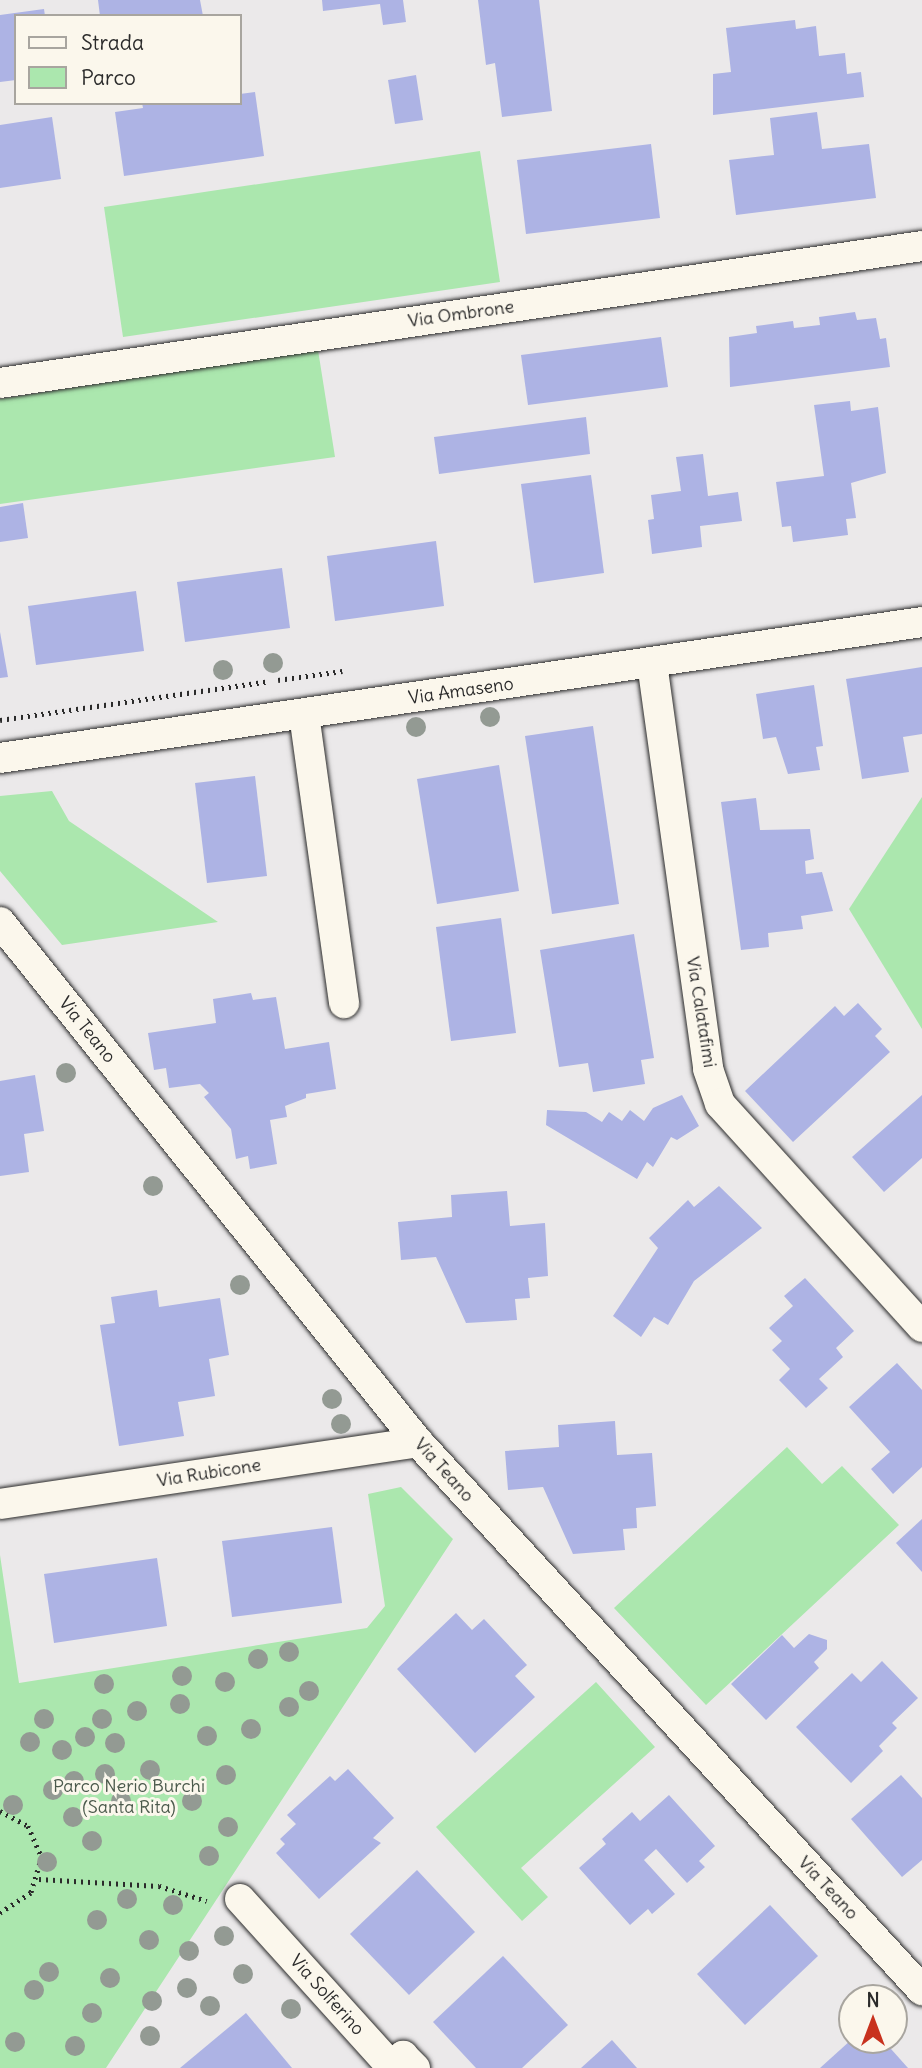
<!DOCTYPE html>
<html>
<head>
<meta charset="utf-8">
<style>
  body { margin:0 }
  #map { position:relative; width:922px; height:2068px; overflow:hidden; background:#ebe9ea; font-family:Delius,sans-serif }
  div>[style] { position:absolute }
  .green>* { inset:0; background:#abe7ae }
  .building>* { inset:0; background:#adb3e4 }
  .path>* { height:4.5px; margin-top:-2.25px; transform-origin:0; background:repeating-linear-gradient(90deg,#2b2b2b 0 2px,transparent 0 7px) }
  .roads { filter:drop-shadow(0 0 2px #2b2b2b) drop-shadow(0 0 2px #2b2b2b) }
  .street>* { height:30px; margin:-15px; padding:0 15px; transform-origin:15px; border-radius:15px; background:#fbf7ec }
  .trees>* { width:20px; height:20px; margin:-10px; border-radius:50%; background:#939a93 }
  span { translate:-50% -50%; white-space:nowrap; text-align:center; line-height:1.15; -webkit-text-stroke:6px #fbf7ec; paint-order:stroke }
  .street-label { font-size:18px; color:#2b2b2b }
  .park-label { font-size:18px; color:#4b5a4c }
  .legend { position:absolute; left:14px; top:14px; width:228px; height:91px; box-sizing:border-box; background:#fbf7ec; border:2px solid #a8a59f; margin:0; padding:9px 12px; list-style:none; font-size:21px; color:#2b2b2b }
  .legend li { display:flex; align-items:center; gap:14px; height:35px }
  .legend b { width:35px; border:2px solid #a8a59f }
  .north { position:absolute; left:838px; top:1984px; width:70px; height:70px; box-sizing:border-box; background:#fbf7ec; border:2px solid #a8a59f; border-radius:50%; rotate:0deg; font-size:19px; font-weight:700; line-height:28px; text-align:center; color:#2b2b2b }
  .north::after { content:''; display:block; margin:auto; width:24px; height:32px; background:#c8321e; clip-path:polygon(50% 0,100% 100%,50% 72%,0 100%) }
</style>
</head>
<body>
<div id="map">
  <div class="green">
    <i style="clip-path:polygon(480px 151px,500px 282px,123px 337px,104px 207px)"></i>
    <i style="clip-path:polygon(318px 350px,335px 457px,0 504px,0 399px)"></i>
    <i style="clip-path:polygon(52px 791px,69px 821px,218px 922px,62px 945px,0 871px,0 796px)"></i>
    <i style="clip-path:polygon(922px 797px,922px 1029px,849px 909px)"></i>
    <i style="clip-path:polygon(787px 1447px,822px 1484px,842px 1466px,899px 1525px,706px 1705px,614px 1608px)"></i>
    <i style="clip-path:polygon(401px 1487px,453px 1539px,106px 2068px,0 2068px,0 1555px,19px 1683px,367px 1628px,385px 1606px,368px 1494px)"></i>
    <i style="clip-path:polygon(596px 1682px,655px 1747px,521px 1868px,548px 1897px,522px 1921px,436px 1827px)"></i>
  </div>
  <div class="building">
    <i style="clip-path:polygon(98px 0,200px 0,203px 16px,100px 16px)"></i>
    <i style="clip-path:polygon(322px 0,403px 0,406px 22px,383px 25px,380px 4px,323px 11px)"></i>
    <i style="clip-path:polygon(478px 0,539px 0,552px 111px,502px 117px,495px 63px,486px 65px)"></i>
    <i style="clip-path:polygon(44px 9px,45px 16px,16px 16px,16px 80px,0 82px,0 15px)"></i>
    <i style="clip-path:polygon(795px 20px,796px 29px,816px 26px,819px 56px,845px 53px,847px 74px,861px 72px,864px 97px,713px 115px,713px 74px,731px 72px,726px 28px)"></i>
    <i style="clip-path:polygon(416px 75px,423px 120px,395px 124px,388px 80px)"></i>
    <i style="clip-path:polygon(255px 92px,264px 156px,124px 176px,115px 112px,143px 108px,142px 103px,240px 103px,240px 94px)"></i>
    <i style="clip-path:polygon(817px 112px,822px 149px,869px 144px,876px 198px,736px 215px,729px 160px,774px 155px,770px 118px)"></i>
    <i style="clip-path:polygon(52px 117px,61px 179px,0 188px,0 125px)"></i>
    <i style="clip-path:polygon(651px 144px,660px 218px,526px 234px,517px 160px)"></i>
    <i style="clip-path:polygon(855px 312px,857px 320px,876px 318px,880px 339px,886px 338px,890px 367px,730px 387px,729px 337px,757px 333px,756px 326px,793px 321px,794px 328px,820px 325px,819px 317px)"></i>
    <i style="clip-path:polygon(661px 337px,668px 387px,528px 405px,521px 355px)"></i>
    <i style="clip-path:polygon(850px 401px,851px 411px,878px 407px,886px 473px,851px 483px,856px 518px,846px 519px,848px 535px,793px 542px,791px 526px,782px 527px,776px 482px,824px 476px,814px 405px)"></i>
    <i style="clip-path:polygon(586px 417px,590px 454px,439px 474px,434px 437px)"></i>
    <i style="clip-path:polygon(703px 454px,708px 496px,738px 492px,742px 521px,700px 526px,702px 547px,652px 554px,648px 520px,654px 519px,651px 495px,681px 491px,676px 457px)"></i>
    <i style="clip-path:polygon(591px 475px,604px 573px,534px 583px,521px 484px)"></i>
    <i style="clip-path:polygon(23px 503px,28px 538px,0 542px,0 507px)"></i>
    <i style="clip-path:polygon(436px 541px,444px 606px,335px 621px,327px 556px)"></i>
    <i style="clip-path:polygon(282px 568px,290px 628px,185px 642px,177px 582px)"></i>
    <i style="clip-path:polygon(136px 591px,144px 651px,36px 665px,28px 606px)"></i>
    <i style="clip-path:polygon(0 632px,8px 677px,0 678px)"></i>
    <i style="clip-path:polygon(922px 667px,922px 734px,903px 737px,909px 772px,862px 779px,846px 679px)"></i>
    <i style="clip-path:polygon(814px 685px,823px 746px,816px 747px,820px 770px,788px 774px,776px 737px,763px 739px,756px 694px)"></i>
    <i style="clip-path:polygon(593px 726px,619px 904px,552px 914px,525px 736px)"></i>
    <i style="clip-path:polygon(499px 765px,519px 891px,437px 904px,417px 779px)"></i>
    <i style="clip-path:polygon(255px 776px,267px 876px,207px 883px,195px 783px)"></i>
    <i style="clip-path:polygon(756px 798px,760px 830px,810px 829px,814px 859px,805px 861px,806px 874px,822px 872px,833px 911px,801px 916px,803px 929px,768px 933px,769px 947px,741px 950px,721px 802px)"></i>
    <i style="clip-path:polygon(501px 918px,516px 1033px,451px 1041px,436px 927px)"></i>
    <i style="clip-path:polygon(634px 934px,654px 1058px,641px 1060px,645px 1084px,593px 1092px,588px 1063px,559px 1067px,540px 950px)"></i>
    <i style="clip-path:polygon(251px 993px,253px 1000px,276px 997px,285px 1049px,329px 1042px,336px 1089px,306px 1094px,306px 1098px,285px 1106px,287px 1117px,270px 1120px,277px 1164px,250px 1169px,248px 1156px,236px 1159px,231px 1129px,204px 1097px,209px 1093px,200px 1084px,169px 1088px,166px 1068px,154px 1070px,148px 1033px,216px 1023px,213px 999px)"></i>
    <i style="clip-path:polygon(858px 1003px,882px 1029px,875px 1036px,890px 1052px,793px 1142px,745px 1091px,835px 1006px,844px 1016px)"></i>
    <i style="clip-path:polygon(35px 1075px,44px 1131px,24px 1134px,29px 1172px,0 1176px,0 1081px)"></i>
    <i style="clip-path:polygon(682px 1095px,699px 1126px,677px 1140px,671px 1137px,653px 1167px,647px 1162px,637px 1179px,546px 1125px,547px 1110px,586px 1112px,602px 1122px,609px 1112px,622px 1121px,630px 1110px,644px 1121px,653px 1108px)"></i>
    <i style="clip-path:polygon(922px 1095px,922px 1158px,884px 1192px,852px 1157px)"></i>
    <i style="clip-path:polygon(719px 1186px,762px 1228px,694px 1281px,668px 1325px,654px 1317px,641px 1337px,613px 1316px,658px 1248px,649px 1238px,688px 1200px,694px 1207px)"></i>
    <i style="clip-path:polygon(507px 1191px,510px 1226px,545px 1223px,548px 1276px,528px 1278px,530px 1298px,515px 1299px,517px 1320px,466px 1323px,436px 1257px,401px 1260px,398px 1222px,452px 1217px,451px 1195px)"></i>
    <i style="clip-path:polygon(805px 1278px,854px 1331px,836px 1348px,843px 1357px,819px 1379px,828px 1388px,806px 1408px,779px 1380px,790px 1369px,772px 1350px,782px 1341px,769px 1328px,793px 1306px,784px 1296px)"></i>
    <i style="clip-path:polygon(157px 1290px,159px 1307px,220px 1298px,229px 1355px,209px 1359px,215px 1396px,178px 1402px,184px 1436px,119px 1446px,100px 1325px,115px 1323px,111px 1297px)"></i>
    <i style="clip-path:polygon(897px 1363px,922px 1390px,922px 1467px,893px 1494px,871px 1469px,890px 1452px,849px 1407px)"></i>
    <i style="clip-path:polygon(615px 1421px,617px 1455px,652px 1453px,656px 1506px,636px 1508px,637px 1528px,623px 1529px,625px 1550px,573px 1554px,543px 1487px,508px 1490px,505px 1451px,559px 1447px,558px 1425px)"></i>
    <i style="clip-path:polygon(922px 1519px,922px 1572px,896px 1543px)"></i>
    <i style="clip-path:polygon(332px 1527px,342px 1603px,232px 1617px,222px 1541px)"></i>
    <i style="clip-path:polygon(157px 1558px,167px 1626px,54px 1643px,44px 1574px)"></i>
    <i style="clip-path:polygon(456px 1613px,472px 1630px,484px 1619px,527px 1665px,515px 1676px,535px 1697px,475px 1753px,397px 1669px)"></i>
    <i style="clip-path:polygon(809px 1634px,827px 1640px,827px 1649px,814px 1662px,819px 1668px,766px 1720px,731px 1684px,782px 1635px,794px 1648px)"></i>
    <i style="clip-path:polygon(882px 1661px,918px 1698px,892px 1723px,897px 1728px,879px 1746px,883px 1751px,851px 1783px,796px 1727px,852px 1673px,861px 1682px)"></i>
    <i style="clip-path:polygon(348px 1769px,394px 1818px,373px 1838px,381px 1843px,319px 1899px,276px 1853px,285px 1844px,280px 1839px,296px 1824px,287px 1815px,330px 1776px,335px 1781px)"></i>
    <i style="clip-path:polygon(901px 1775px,922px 1798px,922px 1860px,902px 1877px,851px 1819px)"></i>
    <i style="clip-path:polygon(669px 1795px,715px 1846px,699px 1861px,705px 1867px,687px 1883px,656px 1849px,644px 1860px,675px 1894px,652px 1914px,648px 1909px,630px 1925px,579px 1868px,606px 1844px,602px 1839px,632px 1812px,640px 1821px)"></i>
    <i style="clip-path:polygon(417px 1870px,475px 1932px,409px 1995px,350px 1934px)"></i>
    <i style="clip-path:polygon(770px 1905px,818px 1956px,745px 2025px,697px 1974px)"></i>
    <i style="clip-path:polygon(503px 1956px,568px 2025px,522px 2068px,476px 2068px,433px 2022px)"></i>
    <i style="clip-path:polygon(246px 2013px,292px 2068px,180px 2068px)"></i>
    <i style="clip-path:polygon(612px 2040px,637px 2068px,581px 2068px)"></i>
    <i style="clip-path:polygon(851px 2040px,883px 2040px,908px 2068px,820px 2068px)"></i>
  </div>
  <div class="path">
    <i style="left:278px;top:680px;width:65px;rotate:-8deg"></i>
    <i style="left:0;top:720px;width:272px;rotate:-8.2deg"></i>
    <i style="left:0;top:1811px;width:32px;rotate:28deg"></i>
    <i style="left:28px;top:1826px;width:34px;rotate:66deg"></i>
    <i style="left:42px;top:1857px;width:38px;rotate:107deg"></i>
    <i style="left:31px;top:1893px;width:37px;rotate:147deg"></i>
    <i style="left:39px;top:1879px;width:120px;rotate:3.3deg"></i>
    <i style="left:159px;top:1886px;width:50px;rotate:17.4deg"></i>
  </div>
  <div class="roads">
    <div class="street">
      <i style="left:0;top:383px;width:932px;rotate:-8.45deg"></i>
      <i style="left:652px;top:663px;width:410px;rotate:82.1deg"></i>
      <i style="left:708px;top:1069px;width:37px;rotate:71deg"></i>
      <i style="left:720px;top:1104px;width:301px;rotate:47.8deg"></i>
      <i style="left:304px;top:714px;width:292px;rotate:82.1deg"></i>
      <i style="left:0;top:758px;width:932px;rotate:-8.39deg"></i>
      <i style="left:0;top:922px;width:667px;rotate:51.21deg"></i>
      <i style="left:418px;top:1442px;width:745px;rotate:47.4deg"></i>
      <i style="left:0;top:1504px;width:423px;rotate:-8.4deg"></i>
      <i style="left:240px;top:1899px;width:227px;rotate:47.9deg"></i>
      <i style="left:392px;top:2067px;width:16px;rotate:-45deg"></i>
      <i style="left:403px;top:2056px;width:17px;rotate:45deg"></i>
    </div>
  </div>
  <div class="trees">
    <i style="left:273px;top:663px"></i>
    <i style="left:223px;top:670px"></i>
    <i style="left:490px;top:717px"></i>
    <i style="left:416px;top:727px"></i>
    <i style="left:66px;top:1073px"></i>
    <i style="left:153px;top:1186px"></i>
    <i style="left:240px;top:1285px"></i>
    <i style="left:332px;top:1399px"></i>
    <i style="left:341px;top:1424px"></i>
    <i style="left:289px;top:1652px"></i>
    <i style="left:258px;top:1659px"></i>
    <i style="left:182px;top:1676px"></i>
    <i style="left:225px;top:1682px"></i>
    <i style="left:104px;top:1684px"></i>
    <i style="left:309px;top:1691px"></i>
    <i style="left:180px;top:1704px"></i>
    <i style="left:289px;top:1707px"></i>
    <i style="left:137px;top:1711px"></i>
    <i style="left:44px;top:1719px"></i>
    <i style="left:102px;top:1719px"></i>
    <i style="left:251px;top:1729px"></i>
    <i style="left:207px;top:1736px"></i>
    <i style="left:85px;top:1737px"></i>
    <i style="left:30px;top:1742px"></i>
    <i style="left:115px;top:1743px"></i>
    <i style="left:62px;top:1750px"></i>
    <i style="left:150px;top:1770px"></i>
    <i style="left:105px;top:1774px"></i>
    <i style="left:226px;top:1775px"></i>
    <i style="left:74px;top:1781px"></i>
    <i style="left:53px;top:1790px"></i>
    <i style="left:121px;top:1801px"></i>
    <i style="left:192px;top:1801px"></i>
    <i style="left:13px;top:1805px"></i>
    <i style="left:73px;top:1817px"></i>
    <i style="left:228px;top:1827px"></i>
    <i style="left:92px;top:1841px"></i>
    <i style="left:209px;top:1856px"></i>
    <i style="left:47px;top:1862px"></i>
    <i style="left:127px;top:1899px"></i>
    <i style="left:173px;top:1905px"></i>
    <i style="left:97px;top:1920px"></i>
    <i style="left:224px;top:1936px"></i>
    <i style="left:149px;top:1940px"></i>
    <i style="left:189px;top:1951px"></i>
    <i style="left:49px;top:1972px"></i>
    <i style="left:243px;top:1974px"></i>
    <i style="left:110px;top:1978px"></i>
    <i style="left:187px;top:1988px"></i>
    <i style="left:34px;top:1990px"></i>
    <i style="left:152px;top:2001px"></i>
    <i style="left:210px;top:2006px"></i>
    <i style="left:291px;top:2009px"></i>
    <i style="left:92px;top:2013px"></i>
    <i style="left:150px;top:2036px"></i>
    <i style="left:15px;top:2042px"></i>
    <i style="left:75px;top:2046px"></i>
  </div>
  <div class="street-label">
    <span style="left:461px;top:314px;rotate:-8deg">Via Ombrone</span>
    <span style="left:461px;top:691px;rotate:-8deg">Via Amaseno</span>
    <span style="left:701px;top:1012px;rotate:81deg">Via Calatafimi</span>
    <span style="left:87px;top:1030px;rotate:51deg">Via Teano</span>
    <span style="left:444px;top:1470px;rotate:48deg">Via Teano</span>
    <span style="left:209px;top:1473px;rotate:-9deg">Via Rubicone</span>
    <span style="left:828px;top:1888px;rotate:47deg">Via Teano</span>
    <span style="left:327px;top:1995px;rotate:48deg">Via Solferino</span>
  </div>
  <div class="park-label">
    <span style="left:129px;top:1797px">Parco Nerio Burchi<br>(Santa Rita)</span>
  </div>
  <ul class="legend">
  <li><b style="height:9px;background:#fbf7ec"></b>Strada</li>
  <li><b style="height:19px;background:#abe7ae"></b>Parco</li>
  </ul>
  <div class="north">N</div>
</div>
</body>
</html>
